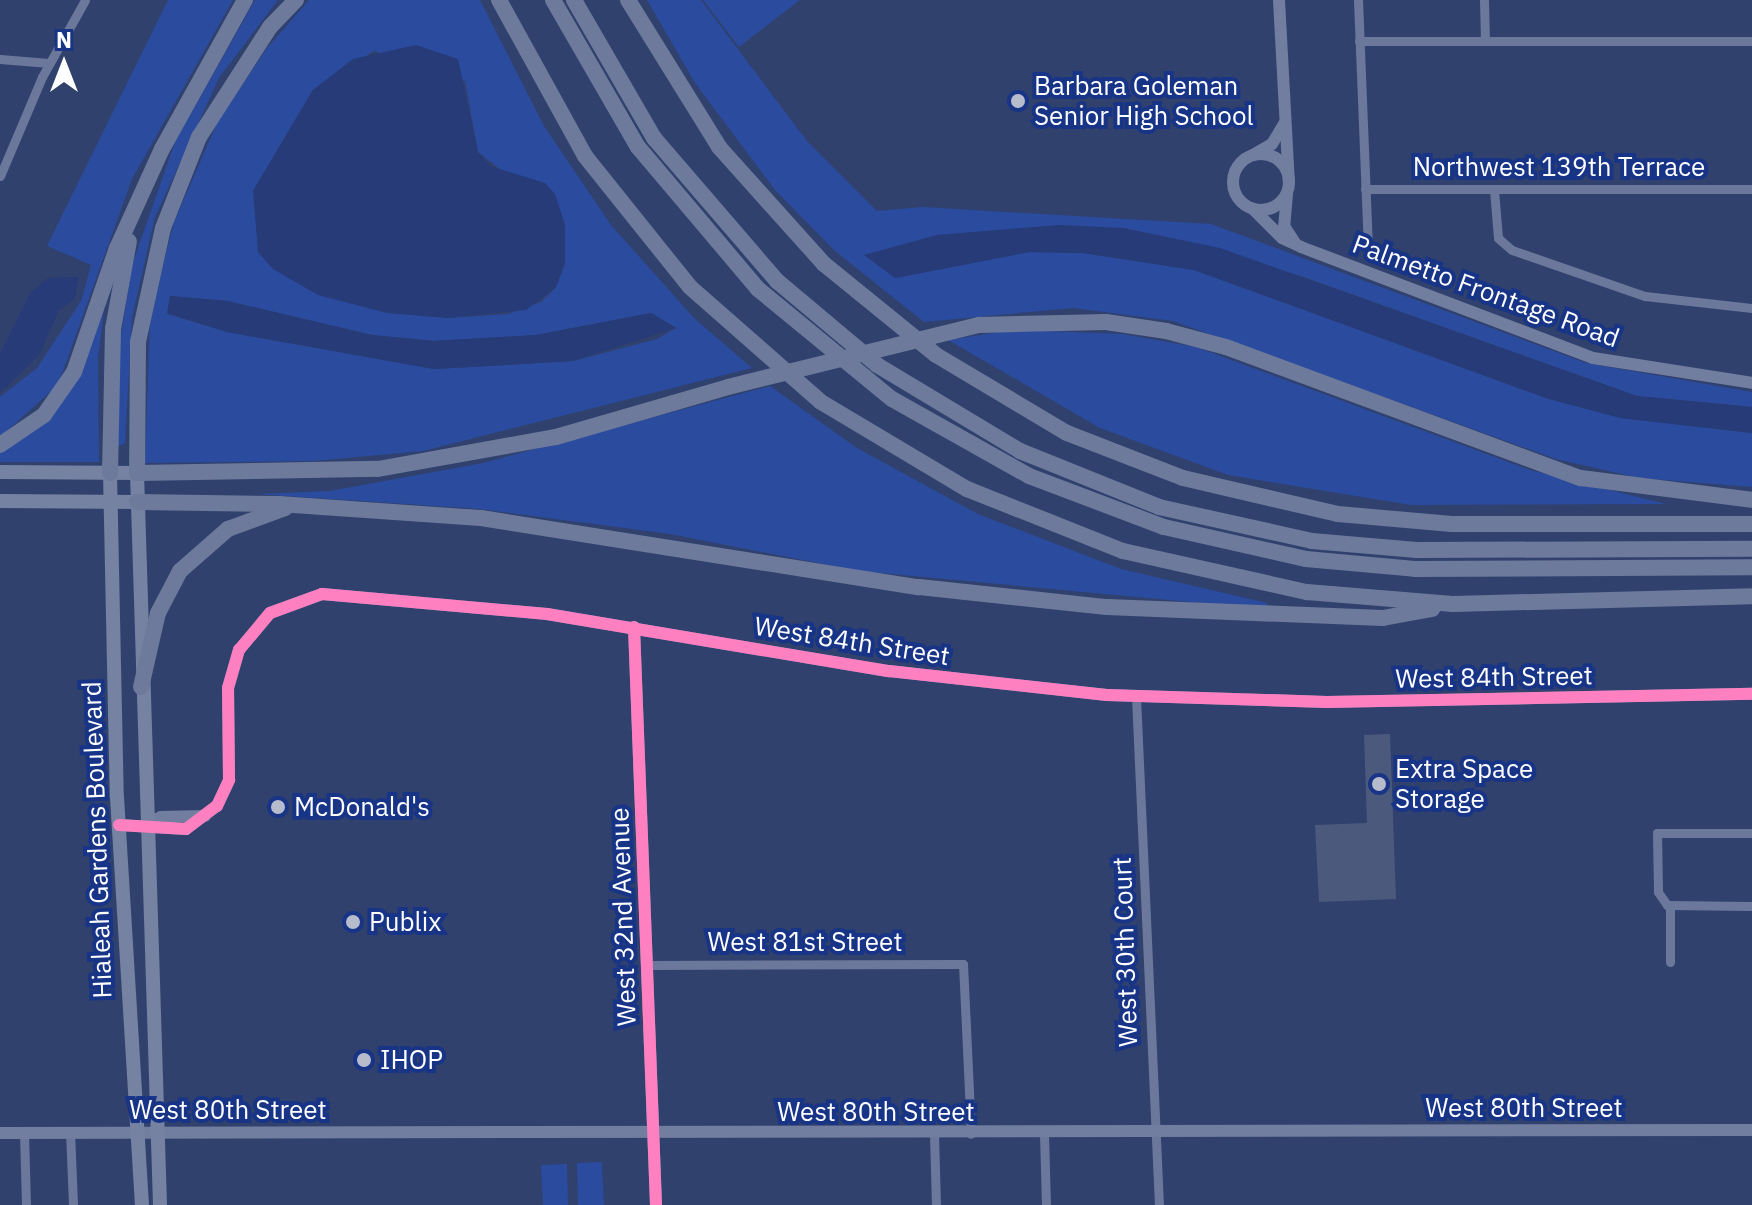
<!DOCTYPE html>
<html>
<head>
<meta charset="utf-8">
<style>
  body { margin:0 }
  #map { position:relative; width:1752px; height:1205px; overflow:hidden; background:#30416e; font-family:"IBM Plex Sans",sans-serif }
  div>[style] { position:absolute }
  .green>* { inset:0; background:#2b4b9e }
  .water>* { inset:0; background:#263b77 }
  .building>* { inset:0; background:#4b597d }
  .street>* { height:9px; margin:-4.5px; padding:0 4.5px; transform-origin:4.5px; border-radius:4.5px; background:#6c789b }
  .secondary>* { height:12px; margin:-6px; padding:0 6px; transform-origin:6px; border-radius:6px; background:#727e9f }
  .secondary>.ring { margin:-6px; padding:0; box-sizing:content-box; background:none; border:12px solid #727e9f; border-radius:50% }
  .primary>* { height:14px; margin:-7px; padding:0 7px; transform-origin:7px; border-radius:7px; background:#7682a1 }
  .highway>* { height:16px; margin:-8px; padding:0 8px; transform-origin:8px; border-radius:8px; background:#6d7a9b }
  .highway-bridge>* { height:16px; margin:-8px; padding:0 8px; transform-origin:8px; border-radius:8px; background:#6d7a9b }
  .cycleway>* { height:12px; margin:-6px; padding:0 6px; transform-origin:6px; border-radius:6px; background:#ff80c0 }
  .dots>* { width:22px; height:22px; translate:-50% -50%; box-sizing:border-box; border:4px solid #173487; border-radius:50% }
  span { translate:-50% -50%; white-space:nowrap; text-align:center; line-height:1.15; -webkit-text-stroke:8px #173487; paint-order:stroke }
  .poi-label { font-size:26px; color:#fff }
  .left { translate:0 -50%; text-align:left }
  .street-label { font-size:26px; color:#fff }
  .north { position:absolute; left:24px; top:24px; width:80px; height:80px; -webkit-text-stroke:6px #173487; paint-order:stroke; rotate:0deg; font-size:22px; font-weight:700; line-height:32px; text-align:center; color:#fff }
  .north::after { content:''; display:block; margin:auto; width:28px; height:36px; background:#fff; clip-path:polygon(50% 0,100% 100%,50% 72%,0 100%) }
</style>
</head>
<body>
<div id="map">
  <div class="green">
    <i style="clip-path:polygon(168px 0,233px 0,132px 179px,58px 385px,0 437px,0 397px,37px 368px,81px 301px,91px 265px,47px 246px)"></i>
    <i style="clip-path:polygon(255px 0,278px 0,219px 78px,155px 217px,132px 317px,125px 443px,118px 447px,119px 348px,132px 265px,175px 142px)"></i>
    <i style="clip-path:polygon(evenodd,309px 0,480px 0,544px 126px,611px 225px,694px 318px,752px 368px,423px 451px,314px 461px,145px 463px,150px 316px,174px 222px,217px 123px,267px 48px,309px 0,374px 51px,465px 81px,478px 152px,507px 175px,540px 182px,565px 263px,556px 287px,541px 302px,508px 314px,447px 318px,253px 191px,313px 90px,374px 51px,309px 0,170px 296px,227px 301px,372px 335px,433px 341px,536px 335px,651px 313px,676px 328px,657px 339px,573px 361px,434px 369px,227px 332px,168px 314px,170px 296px)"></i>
    <i style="clip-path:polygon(647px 0,701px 0,807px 141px,877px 211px,922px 207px,1211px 224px,1586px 363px,1752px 392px,1752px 407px,1637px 396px,1298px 275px,1059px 225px,895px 278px,1029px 252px,1083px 253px,1194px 270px,1549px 399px,1621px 418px,1752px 433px,1752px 487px,1639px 478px,1556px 459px,1173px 321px,1073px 308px,924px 322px,835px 251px,775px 190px,695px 83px)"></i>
    <i style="clip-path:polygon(703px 0,800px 0,739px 47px)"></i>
    <i style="clip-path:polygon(105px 301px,98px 359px,99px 462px,0 462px,0 449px,42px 423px)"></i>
    <i style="clip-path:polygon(1013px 330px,1122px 334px,1196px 347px,1530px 470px,1666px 504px,1411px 505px,1228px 475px,1100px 428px,948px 340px)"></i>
    <i style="clip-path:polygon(770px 386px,857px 448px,978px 514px,1121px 569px,1267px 603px,1266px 609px,859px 571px,670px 534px,480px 509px,256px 494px,330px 491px,483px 463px)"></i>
    <i style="clip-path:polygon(602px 1162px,604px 1205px,578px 1205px,577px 1163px)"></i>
    <i style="clip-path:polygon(567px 1164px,568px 1205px,543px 1205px,541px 1165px)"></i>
  </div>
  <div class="water">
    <i style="clip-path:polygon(416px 45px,458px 59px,478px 152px,490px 166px,545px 183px,555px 194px,565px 225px,565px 263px,556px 287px,526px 310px,447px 318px,387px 313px,318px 295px,273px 269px,258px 252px,253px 191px,313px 90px,353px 59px)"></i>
    <i style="clip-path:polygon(1059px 225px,1123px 228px,1220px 248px,1637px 396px,1752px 407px,1752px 433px,1621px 418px,1549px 399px,1194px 270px,1083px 253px,1029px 252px,895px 278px,864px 255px,937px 235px)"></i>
    <i style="clip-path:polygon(79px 277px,75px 298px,59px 311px,39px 355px,0 393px,0 353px,30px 293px,48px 278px)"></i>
    <i style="clip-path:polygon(170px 296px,227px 301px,372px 335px,433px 341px,536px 335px,651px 313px,676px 328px,573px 361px,434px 369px,227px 332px,167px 313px)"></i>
  </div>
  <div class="building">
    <i style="clip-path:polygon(1390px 734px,1396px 899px,1319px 902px,1315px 825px,1367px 823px,1364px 735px)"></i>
  </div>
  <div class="street">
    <i style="left:1358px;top:0;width:247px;rotate:87.7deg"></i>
    <i style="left:1484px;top:0;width:41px;rotate:88.6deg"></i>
    <i style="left:1359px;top:41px;width:393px"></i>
    <i style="left:0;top:59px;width:49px;rotate:4.7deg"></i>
    <i style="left:0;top:176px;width:108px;rotate:-67deg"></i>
    <i style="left:42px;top:77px;width:88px;rotate:-60.8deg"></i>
    <i style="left:1365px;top:189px;width:387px"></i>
    <i style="left:1494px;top:190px;width:48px;rotate:85.2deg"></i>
    <i style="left:1498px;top:238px;width:18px;rotate:41deg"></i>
    <i style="left:1512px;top:250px;width:141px;rotate:19.1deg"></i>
    <i style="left:1645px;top:296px;width:108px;rotate:6.4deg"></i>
    <i style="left:1136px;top:697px;width:509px;rotate:87.41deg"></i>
    <i style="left:1752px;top:833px;width:95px;rotate:180deg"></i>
    <i style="left:1657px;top:833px;width:59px;rotate:89deg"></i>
    <i style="left:1658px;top:892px;width:16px;rotate:55deg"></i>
    <i style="left:1667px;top:905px;width:85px;rotate:0.7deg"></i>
    <i style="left:1670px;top:906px;width:56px;rotate:90deg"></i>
    <i style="left:647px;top:965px;width:316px;rotate:-0.2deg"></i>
    <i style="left:963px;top:964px;width:170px;rotate:87.3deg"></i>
    <i style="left:70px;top:1132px;width:73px;rotate:87.6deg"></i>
    <i style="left:24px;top:1133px;width:72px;rotate:88.4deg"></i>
    <i style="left:934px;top:1134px;width:71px;rotate:88.4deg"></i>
    <i style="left:1044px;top:1134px;width:71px;rotate:88.4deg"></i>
  </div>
  <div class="secondary">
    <i style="left:1279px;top:0;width:183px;rotate:86.9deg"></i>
    <i class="ring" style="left:1233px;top:154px;width:44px;height:44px"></i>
    <i style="left:1253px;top:155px;width:22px;rotate:-30deg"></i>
    <i style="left:1272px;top:144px;width:23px;rotate:-59deg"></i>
    <i style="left:1287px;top:194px;width:32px;rotate:95deg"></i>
    <i style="left:1284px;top:226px;width:20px;rotate:57deg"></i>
    <i style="left:1253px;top:209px;width:41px;rotate:45deg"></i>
    <i style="left:1282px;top:238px;width:21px;rotate:25deg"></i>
    <i style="left:1301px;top:247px;width:312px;rotate:20.8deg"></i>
    <i style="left:1593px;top:358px;width:161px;rotate:8.9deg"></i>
    <i style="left:634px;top:627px;width:578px;rotate:87.82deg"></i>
    <i style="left:119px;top:825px;width:67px;rotate:3.4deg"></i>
    <i style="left:186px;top:829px;width:39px;rotate:-37deg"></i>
    <i style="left:217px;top:806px;width:29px;rotate:-65deg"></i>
    <i style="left:229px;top:780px;width:92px;rotate:-90.6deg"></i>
    <i style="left:228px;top:688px;width:40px;rotate:-74deg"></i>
    <i style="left:239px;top:650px;width:48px;rotate:-50deg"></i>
    <i style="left:270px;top:613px;width:55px;rotate:-20.1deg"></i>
    <i style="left:322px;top:594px;width:226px;rotate:5.1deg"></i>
    <i style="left:547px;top:614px;width:347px;rotate:9.5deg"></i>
    <i style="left:889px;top:671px;width:219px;rotate:6.3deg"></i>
    <i style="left:1107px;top:695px;width:220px;rotate:1.8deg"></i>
    <i style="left:1327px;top:702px;width:425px;rotate:-1.1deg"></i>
    <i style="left:144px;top:825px;width:19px;rotate:-25deg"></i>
    <i style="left:161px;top:817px;width:44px;rotate:-1.3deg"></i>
    <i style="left:0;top:1133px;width:1752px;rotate:-0.1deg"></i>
  </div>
  <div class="primary">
    <i style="left:0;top:472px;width:137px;rotate:0.4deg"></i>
    <i style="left:137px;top:473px;width:732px;rotate:88.2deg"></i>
    <i style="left:110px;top:473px;width:324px;rotate:88.8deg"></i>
    <i style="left:117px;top:797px;width:409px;rotate:86.5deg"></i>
    <i style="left:0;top:501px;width:137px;rotate:0.4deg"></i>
  </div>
  <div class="highway">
    <i style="left:296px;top:0;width:37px;rotate:134deg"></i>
    <i style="left:270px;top:27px;width:131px;rotate:122.8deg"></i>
    <i style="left:199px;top:137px;width:98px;rotate:111.6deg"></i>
    <i style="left:163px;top:228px;width:117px;rotate:102.4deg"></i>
    <i style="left:138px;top:342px;width:131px;rotate:90.4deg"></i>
    <i style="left:137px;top:473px;width:241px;rotate:-1deg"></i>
    <i style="left:378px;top:469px;width:181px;rotate:-10.2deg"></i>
    <i style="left:556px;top:437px;width:179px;rotate:-16.2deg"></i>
    <i style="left:499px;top:0;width:178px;rotate:61.1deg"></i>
    <i style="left:585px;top:156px;width:168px;rotate:51.3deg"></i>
    <i style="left:690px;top:287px;width:174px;rotate:41.3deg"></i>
    <i style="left:821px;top:402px;width:170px;rotate:30.8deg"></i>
    <i style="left:967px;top:489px;width:168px;rotate:21.7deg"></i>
    <i style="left:1123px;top:551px;width:189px;rotate:12.6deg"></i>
    <i style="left:1307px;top:592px;width:146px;rotate:4.7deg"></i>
    <i style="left:1453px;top:604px;width:299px;rotate:-1.5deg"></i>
    <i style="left:553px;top:0;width:170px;rotate:60deg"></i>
    <i style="left:638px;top:147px;width:186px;rotate:49.8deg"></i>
    <i style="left:758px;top:289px;width:173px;rotate:39.4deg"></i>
    <i style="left:892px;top:399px;width:157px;rotate:29.3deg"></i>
    <i style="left:1029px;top:476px;width:144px;rotate:20.7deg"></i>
    <i style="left:1164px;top:527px;width:146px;rotate:12.7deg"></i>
    <i style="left:1306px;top:559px;width:109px;rotate:5.2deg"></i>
    <i style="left:1415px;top:569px;width:337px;rotate:-0.3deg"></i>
    <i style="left:574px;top:0;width:160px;rotate:59.9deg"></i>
    <i style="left:654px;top:138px;width:189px;rotate:49.3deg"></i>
    <i style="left:777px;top:281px;width:131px;rotate:40deg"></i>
    <i style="left:877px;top:365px;width:167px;rotate:31deg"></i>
    <i style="left:1020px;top:451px;width:150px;rotate:21.9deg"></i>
    <i style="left:1159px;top:507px;width:157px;rotate:12.5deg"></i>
    <i style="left:1312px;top:541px;width:105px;rotate:4.9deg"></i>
    <i style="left:1417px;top:550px;width:335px;rotate:-0.2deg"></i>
    <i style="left:628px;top:0;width:173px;rotate:58.2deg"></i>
    <i style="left:719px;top:147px;width:157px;rotate:48.1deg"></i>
    <i style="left:824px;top:264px;width:144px;rotate:39.1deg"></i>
    <i style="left:936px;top:355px;width:152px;rotate:30.8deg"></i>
    <i style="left:1067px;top:433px;width:124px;rotate:21.2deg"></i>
    <i style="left:1183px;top:478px;width:159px;rotate:13.1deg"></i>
    <i style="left:1338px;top:514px;width:114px;rotate:5deg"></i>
    <i style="left:1452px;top:524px;width:300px"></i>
    <i style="left:979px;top:325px;width:127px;rotate:-1.4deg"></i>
    <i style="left:1106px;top:322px;width:61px;rotate:8.5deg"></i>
    <i style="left:1166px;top:331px;width:62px;rotate:14.9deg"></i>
    <i style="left:1226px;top:347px;width:378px;rotate:20.3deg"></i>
    <i style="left:1581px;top:478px;width:172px;rotate:7.3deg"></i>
    <i style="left:0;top:445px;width:53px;rotate:-34.3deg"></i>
    <i style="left:44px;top:415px;width:52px;rotate:-55.1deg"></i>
    <i style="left:74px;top:372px;width:131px;rotate:-70.9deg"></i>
    <i style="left:117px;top:248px;width:109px;rotate:-65.6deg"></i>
    <i style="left:162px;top:149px;width:171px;rotate:-60.9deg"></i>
    <i style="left:110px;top:473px;width:144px;rotate:-88.8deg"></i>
    <i style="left:113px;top:329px;width:89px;rotate:-79.7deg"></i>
    <i style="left:137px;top:502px;width:142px;rotate:0.8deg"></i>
    <i style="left:279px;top:504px;width:202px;rotate:4deg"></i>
    <i style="left:481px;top:518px;width:443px;rotate:9deg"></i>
    <i style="left:919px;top:587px;width:189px;rotate:6.1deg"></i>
    <i style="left:1107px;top:607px;width:276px;rotate:2.3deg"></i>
    <i style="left:1383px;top:618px;width:50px;rotate:-10.4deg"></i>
    <i style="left:141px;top:687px;width:76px;rotate:-77.1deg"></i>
    <i style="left:158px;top:613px;width:47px;rotate:-62.4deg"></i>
    <i style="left:180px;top:571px;width:64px;rotate:-41.2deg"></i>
    <i style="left:228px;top:529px;width:61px;rotate:-20.2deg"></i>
  </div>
  <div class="highway-bridge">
    <i style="left:728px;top:387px;width:259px;rotate:-13.9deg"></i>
  </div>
  <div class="cycleway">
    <i style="left:634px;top:627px;width:578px;rotate:87.82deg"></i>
    <i style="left:119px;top:825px;width:67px;rotate:3.4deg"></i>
    <i style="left:186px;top:829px;width:39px;rotate:-37deg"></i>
    <i style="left:217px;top:806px;width:29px;rotate:-65deg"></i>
    <i style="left:229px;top:780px;width:92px;rotate:-90.6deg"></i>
    <i style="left:228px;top:688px;width:40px;rotate:-74deg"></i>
    <i style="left:239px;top:650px;width:48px;rotate:-50deg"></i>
    <i style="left:270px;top:613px;width:55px;rotate:-20.1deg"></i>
    <i style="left:322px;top:594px;width:226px;rotate:5.1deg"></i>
    <i style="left:547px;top:614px;width:347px;rotate:9.5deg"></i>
    <i style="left:889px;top:671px;width:219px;rotate:6.3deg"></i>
    <i style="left:1107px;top:695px;width:220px;rotate:1.8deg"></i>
    <i style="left:1327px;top:702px;width:425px;rotate:-1.1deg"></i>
  </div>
  <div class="dots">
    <i style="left:1018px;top:101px;background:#b7bccc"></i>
    <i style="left:1379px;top:784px;background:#b7bccc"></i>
    <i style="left:278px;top:807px;background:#b7bccc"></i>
    <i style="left:353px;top:922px;background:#b7bccc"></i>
    <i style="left:364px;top:1060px;background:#b7bccc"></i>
  </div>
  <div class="poi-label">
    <span class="left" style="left:1034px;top:101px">Barbara Goleman<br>Senior High School</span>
    <span class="left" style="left:1395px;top:784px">Extra Space<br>Storage</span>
    <span class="left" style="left:294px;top:807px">McDonald's</span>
    <span class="left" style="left:369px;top:922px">Publix</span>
    <span class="left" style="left:380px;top:1060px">IHOP</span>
  </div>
  <div class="street-label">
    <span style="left:1559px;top:167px">Northwest 139th Terrace</span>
    <span style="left:1486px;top:291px;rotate:20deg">Palmetto Frontage Road</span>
    <span style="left:852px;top:641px;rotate:9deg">West 84th Street</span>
    <span style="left:1494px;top:677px;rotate:-1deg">West 84th Street</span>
    <span style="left:97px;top:840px;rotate:-92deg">Hialeah Gardens Boulevard</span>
    <span style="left:623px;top:917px;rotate:-92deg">West 32nd Avenue</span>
    <span style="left:805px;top:942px">West 81st Street</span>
    <span style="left:1125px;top:952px;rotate:-92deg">West 30th Court</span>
    <span style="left:1524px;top:1108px">West 80th Street</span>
    <span style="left:228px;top:1110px">West 80th Street</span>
    <span style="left:876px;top:1112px">West 80th Street</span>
  </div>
  <div class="north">N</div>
</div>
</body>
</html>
